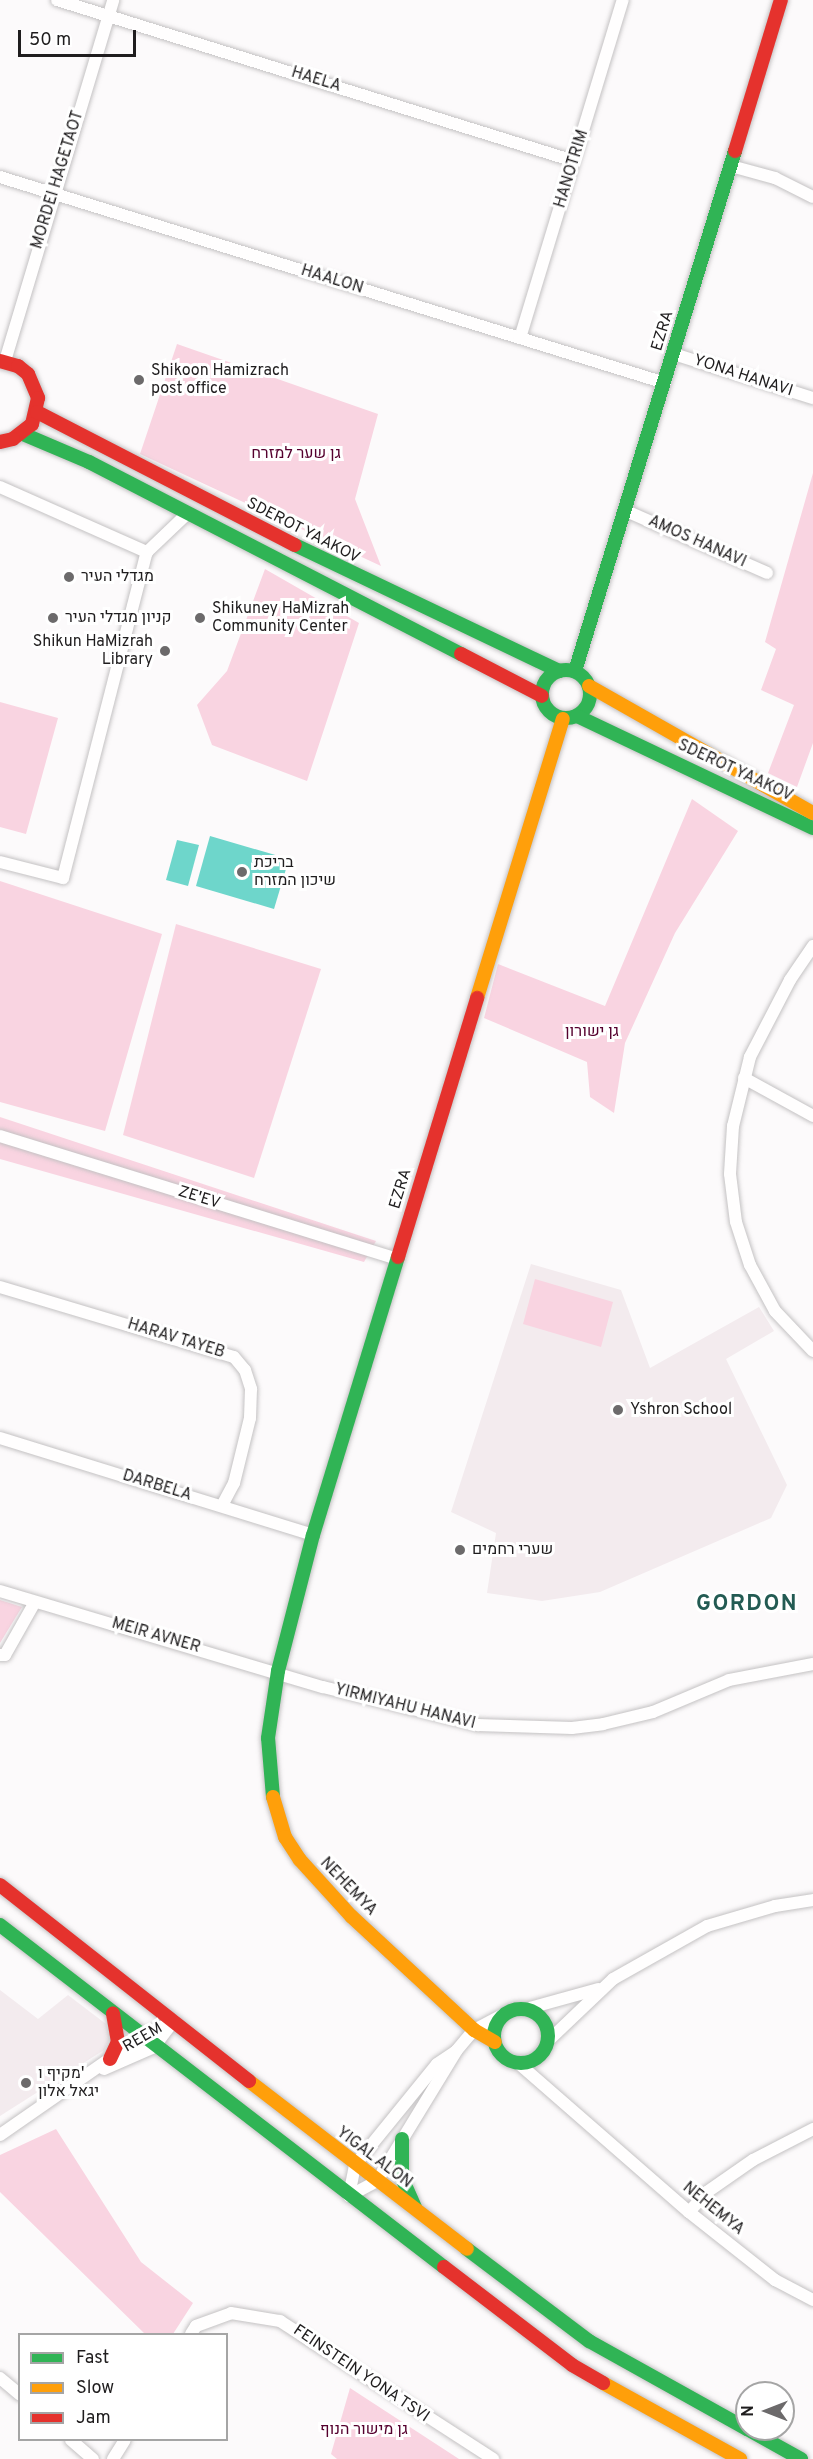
<!DOCTYPE html>
<html>
<head>
<meta charset="utf-8">
<style>
  body { margin:0 }
  #map { position:relative; width:813px; height:2459px; overflow:hidden; background:#fcfafb; font-family:Overpass,Heebo,sans-serif }
  div>[style] { position:absolute }
  .built>* { inset:0; background:#f3ebee }
  .green>* { inset:0; background:#f9d4e1 }
  .water>* { inset:0; background:#6ed6cb }
  .roads { filter:drop-shadow(0 0 2px #c4c2c3) drop-shadow(0 0 2px #c4c2c3) }
  .street>* { height:12px; margin:-6px; padding:0 6px; transform-origin:6px; border-radius:6px; background:#fffefe }
  .fast>* { height:14px; margin:-7px; padding:0 7px; transform-origin:7px; border-radius:7px; background:#30b455 }
  .fast>.ring { margin:-7px; padding:0; box-sizing:content-box; background:none; border:14px solid #30b455; border-radius:50% }
  .slow>* { height:14px; margin:-7px; padding:0 7px; transform-origin:7px; border-radius:7px; background:#ff9f0a }
  .jam>* { height:14px; margin:-7px; padding:0 7px; transform-origin:7px; border-radius:7px; background:#e5322d }
  .dots>* { width:16px; height:16px; translate:-50% -50%; box-sizing:border-box; border:3px solid #fff; border-radius:50% }
  span { translate:-50% -50%; white-space:nowrap; text-align:center; line-height:1.15; -webkit-text-stroke:6px #fff; paint-order:stroke }
  .street-label { font-size:16px; color:#1f1d1e }
  .poi-label { font-size:16px; color:#1f1d1e }
  .left { translate:0 -50%; text-align:left }
  .right { translate:-100% -50%; text-align:right }
  .park-label { font-size:16px; color:#55002e }
  .district-label { font-size:22px; color:#235b53; font-weight:700; letter-spacing:1.5px }
  .legend { position:absolute; left:18px; top:2333px; width:210px; height:108px; box-sizing:border-box; background:#fff; border:2px solid #a5a5a5; margin:0; padding:8px 10px; list-style:none; font-size:18px; color:#1f1d1e }
  .legend li { display:flex; align-items:center; gap:12px; height:30px }
  .legend b { width:30px; border:2px solid #a5a5a5 }
  .north { position:absolute; left:735px; top:2381px; width:60px; height:60px; box-sizing:border-box; background:#fff; border:2px solid #a5a5a5; border-radius:50%; rotate:270deg; font-size:16px; font-weight:700; line-height:24px; text-align:center; color:#1f1d1e }
  .north::after { content:''; display:block; margin:auto; width:21px; height:27px; background:#6c6a6b; clip-path:polygon(50% 0,100% 100%,50% 72%,0 100%) }
  .scale { position:absolute; left:18px; top:30px; width:118px; height:27px; box-sizing:border-box; border:3px solid #1f1d1e; border-top:0; padding-left:8px; font-size:18px; line-height:21px; white-space:nowrap; color:#1f1d1e; -webkit-text-stroke:4px #fff; paint-order:stroke }
</style>
</head>
<body>
<div id="map">
  <div class="built">
    <i style="clip-path:polygon(531px 1264px,621px 1290px,650px 1368px,759px 1307px,774px 1331px,726px 1359px,787px 1485px,771px 1518px,600px 1592px,542px 1601px,487px 1593px,496px 1533px,451px 1512px)"></i>
    <i style="clip-path:polygon(0 1990px,38px 2019px,68px 1995px,106px 2024px,110px 2038px,104px 2050px,0 2116px)"></i>
  </div>
  <div class="green">
    <i style="clip-path:polygon(177px 344px,378px 414px,355px 499px,381px 566px,140px 454px)"></i>
    <i style="clip-path:polygon(813px 473px,813px 743px,797px 787px,768px 773px,794px 705px,761px 690px,776px 649px,765px 642px)"></i>
    <i style="clip-path:polygon(265px 569px,359px 623px,307px 781px,212px 745px,197px 705px,227px 671px)"></i>
    <i style="clip-path:polygon(0 702px,58px 718px,26px 834px,0 827px)"></i>
    <i style="clip-path:polygon(692px 799px,738px 831px,675px 933px,625px 1043px,614px 1113px,590px 1097px,587px 1062px,484px 1018px,498px 964px,605px 1006px)"></i>
    <i style="clip-path:polygon(0 881px,162px 934px,105px 1131px,0 1102px)"></i>
    <i style="clip-path:polygon(176px 924px,321px 969px,254px 1178px,123px 1135px)"></i>
    <i style="clip-path:polygon(0 1117px,376px 1241px,364px 1262px,0 1159px)"></i>
    <i style="clip-path:polygon(535px 1279px,613px 1302px,601px 1347px,523px 1324px)"></i>
    <i style="clip-path:polygon(0 1600px,22px 1607px,0 1643px)"></i>
    <i style="clip-path:polygon(56px 2129px,141px 2262px,193px 2303px,173px 2334px,145px 2334px,0 2192px,0 2155px)"></i>
    <i style="clip-path:polygon(350px 2388px,459px 2459px,337px 2459px,331px 2454px)"></i>
  </div>
  <div class="water">
    <i style="clip-path:polygon(210px 836px,289px 859px,274px 909px,196px 886px)"></i>
    <i style="clip-path:polygon(177px 840px,199px 845px,188px 886px,166px 880px)"></i>
  </div>
  <div class="roads">
    <div class="street">
      <i style="left:57px;top:0;width:541px;rotate:17.3deg"></i>
      <i style="left:731px;top:166px;width:46px;rotate:15.3deg"></i>
      <i style="left:775px;top:178px;width:42px;rotate:26.6deg"></i>
      <i style="left:0;top:177px;width:696px;rotate:17.21deg"></i>
      <i style="left:520px;top:338px;width:353px;rotate:-73.1deg"></i>
      <i style="left:674px;top:354px;width:146px;rotate:17.6deg"></i>
      <i style="left:5px;top:361px;width:377px;rotate:-73.3deg"></i>
      <i style="left:0;top:487px;width:161px;rotate:23.9deg"></i>
      <i style="left:626px;top:511px;width:154px;rotate:23.7deg"></i>
      <i style="left:0;top:862px;width:65px;rotate:14.3deg"></i>
      <i style="left:63px;top:878px;width:337px;rotate:-75.6deg"></i>
      <i style="left:147px;top:552px;width:57px;rotate:-43.6deg"></i>
      <i style="left:813px;top:946px;width:41px;rotate:124.1deg"></i>
      <i style="left:790px;top:980px;width:87px;rotate:117.5deg"></i>
      <i style="left:750px;top:1057px;width:71px;rotate:103.8deg"></i>
      <i style="left:733px;top:1126px;width:48px;rotate:93.6deg"></i>
      <i style="left:730px;top:1174px;width:48px;rotate:82.9deg"></i>
      <i style="left:736px;top:1222px;width:45px;rotate:72deg"></i>
      <i style="left:750px;top:1265px;width:52px;rotate:61.5deg"></i>
      <i style="left:775px;top:1311px;width:55px;rotate:46.5deg"></i>
      <i style="left:744px;top:1078px;width:79px;rotate:28.8deg"></i>
      <i style="left:0;top:1136px;width:416px;rotate:17.2deg"></i>
      <i style="left:0;top:1287px;width:244px;rotate:16.7deg"></i>
      <i style="left:234px;top:1357px;width:17px;rotate:50deg"></i>
      <i style="left:245px;top:1370px;width:20px;rotate:72deg"></i>
      <i style="left:251px;top:1389px;width:29px;rotate:92deg"></i>
      <i style="left:250px;top:1418px;width:67px;rotate:103.8deg"></i>
      <i style="left:234px;top:1483px;width:26px;rotate:118deg"></i>
      <i style="left:0;top:1438px;width:328px;rotate:17.2deg"></i>
      <i style="left:0;top:1591px;width:337px;rotate:16.6deg"></i>
      <i style="left:323px;top:1687px;width:160px;rotate:13.8deg"></i>
      <i style="left:478px;top:1725px;width:94px;rotate:1.8deg"></i>
      <i style="left:572px;top:1728px;width:31px;rotate:-7deg"></i>
      <i style="left:603px;top:1724px;width:51px;rotate:-13.5deg"></i>
      <i style="left:653px;top:1712px;width:82px;rotate:-22.8deg"></i>
      <i style="left:729px;top:1680px;width:86px;rotate:-10.8deg"></i>
      <i style="left:0;top:1655px;width:5px"></i>
      <i style="left:5px;top:1655px;width:61px;rotate:-60.5deg"></i>
      <i style="left:526px;top:2009px;width:75px;rotate:-15.5deg"></i>
      <i style="left:548px;top:2041px;width:90px;rotate:-43.6deg"></i>
      <i style="left:613px;top:1979px;width:108px;rotate:-29.4deg"></i>
      <i style="left:707px;top:1926px;width:71px;rotate:-16.4deg"></i>
      <i style="left:775px;top:1906px;width:38px;rotate:-9deg"></i>
      <i style="left:517px;top:2062px;width:228px;rotate:41.1deg"></i>
      <i style="left:689px;top:2212px;width:110px;rotate:38.3deg"></i>
      <i style="left:775px;top:2280px;width:43px;rotate:27.8deg"></i>
      <i style="left:104px;top:2069px;width:55px;rotate:-23.7deg"></i>
      <i style="left:154px;top:2047px;width:30px;rotate:-53deg"></i>
      <i style="left:0;top:2135px;width:172px;rotate:-34.8deg"></i>
      <i style="left:141px;top:2037px;width:37px;rotate:-26deg"></i>
      <i style="left:349px;top:2196px;width:32px;rotate:-28deg"></i>
      <i style="left:377px;top:2181px;width:153px;rotate:-58.6deg"></i>
      <i style="left:457px;top:2050px;width:26px;rotate:-50deg"></i>
      <i style="left:474px;top:2030px;width:34px;rotate:-28deg"></i>
      <i style="left:349px;top:2196px;width:32px;rotate:-79deg"></i>
      <i style="left:355px;top:2165px;width:130px;rotate:-50.9deg"></i>
      <i style="left:437px;top:2064px;width:23px;rotate:-34deg"></i>
      <i style="left:689px;top:2212px;width:27px;rotate:-48deg"></i>
      <i style="left:707px;top:2192px;width:56px;rotate:-34.8deg"></i>
      <i style="left:753px;top:2160px;width:68px;rotate:-27.3deg"></i>
      <i style="left:191px;top:2334px;width:9px;rotate:-58deg"></i>
      <i style="left:196px;top:2326px;width:37px;rotate:-20deg"></i>
      <i style="left:231px;top:2313px;width:50px;rotate:9.3deg"></i>
      <i style="left:280px;top:2321px;width:254px;rotate:32.9deg"></i>
      <i style="left:0;top:2378px;width:26px;rotate:40deg"></i>
      <i style="left:71px;top:2440px;width:29px;rotate:41deg"></i>
      <i style="left:113px;top:2459px;width:22px;rotate:-58deg"></i>
    </div>
    <div class="fast">
      <i style="left:23px;top:434px;width:72px;rotate:23deg"></i>
      <i style="left:89px;top:462px;width:419px;rotate:27.3deg"></i>
      <i style="left:295px;top:545px;width:293px;rotate:25.5deg"></i>
      <i class="ring" style="left:542px;top:670px;width:34px;height:34px"></i>
      <i style="left:575px;top:671px;width:544px;rotate:-72.9deg"></i>
      <i style="left:577px;top:716px;width:261px;rotate:25.4deg"></i>
      <i style="left:273px;top:1797px;width:59px;rotate:-94.8deg"></i>
      <i style="left:268px;top:1738px;width:68px;rotate:-81.5deg"></i>
      <i style="left:278px;top:1671px;width:140px;rotate:-75.6deg"></i>
      <i style="left:313px;top:1535px;width:291px;rotate:-73deg"></i>
      <i style="left:0;top:1925px;width:560px;rotate:37.61deg"></i>
      <i class="ring" style="left:494px;top:2009px;width:40px;height:40px"></i>
      <i style="left:402px;top:2139px;width:39px;rotate:90deg"></i>
      <i style="left:402px;top:2178px;width:32px;rotate:66deg"></i>
      <i style="left:467px;top:2249px;width:153px;rotate:37deg"></i>
      <i style="left:589px;top:2341px;width:181px;rotate:29.1deg"></i>
      <i style="left:747px;top:2429px;width:62px;rotate:29.1deg"></i>
    </div>
    <div class="slow">
      <i style="left:589px;top:686px;width:257px;rotate:29.6deg"></i>
      <i style="left:477px;top:998px;width:292px;rotate:-72.9deg"></i>
      <i style="left:273px;top:1797px;width:42px;rotate:73.3deg"></i>
      <i style="left:285px;top:1837px;width:27px;rotate:57deg"></i>
      <i style="left:300px;top:1860px;width:76px;rotate:47.7deg"></i>
      <i style="left:351px;top:1916px;width:168px;rotate:42.8deg"></i>
      <i style="left:474px;top:2030px;width:24px;rotate:30deg"></i>
      <i style="left:249px;top:2081px;width:275px;rotate:37.6deg"></i>
      <i style="left:603px;top:2383px;width:157px;rotate:29deg"></i>
    </div>
    <div class="jam">
      <i style="left:735px;top:151px;width:158px;rotate:-73.1deg"></i>
      <i style="left:0;top:361px;width:19px;rotate:16deg"></i>
      <i style="left:18px;top:366px;width:13px;rotate:39deg"></i>
      <i style="left:28px;top:374px;width:26px;rotate:67deg"></i>
      <i style="left:38px;top:398px;width:27px;rotate:103deg"></i>
      <i style="left:32px;top:424px;width:24px;rotate:142deg"></i>
      <i style="left:13px;top:439px;width:13px;rotate:167deg"></i>
      <i style="left:37px;top:412px;width:290px;rotate:27.3deg"></i>
      <i style="left:461px;top:654px;width:91px;rotate:27.4deg"></i>
      <i style="left:398px;top:1257px;width:271px;rotate:-73deg"></i>
      <i style="left:0;top:1885px;width:317px;rotate:38.2deg"></i>
      <i style="left:110px;top:2059px;width:19px;rotate:-65deg"></i>
      <i style="left:118px;top:2042px;width:29px;rotate:-100deg"></i>
      <i style="left:444px;top:2267px;width:161px;rotate:37.4deg"></i>
      <i style="left:572px;top:2365px;width:36px;rotate:30deg"></i>
    </div>
  </div>
  <div class="dots">
    <i style="left:139px;top:380px;background:#6c6a6b"></i>
    <i style="left:69px;top:577px;background:#6c6a6b"></i>
    <i style="left:53px;top:618px;background:#6c6a6b"></i>
    <i style="left:200px;top:618px;background:#6c6a6b"></i>
    <i style="left:165px;top:651px;background:#6c6a6b"></i>
    <i style="left:242px;top:872px;background:#6c6a6b"></i>
    <i style="left:618px;top:1410px;background:#6c6a6b"></i>
    <i style="left:460px;top:1550px;background:#6c6a6b"></i>
    <i style="left:26px;top:2083px;background:#6c6a6b"></i>
  </div>
  <div class="street-label">
    <span style="left:316px;top:80px;rotate:17deg">HAELA</span>
    <span style="left:572px;top:169px;rotate:-73deg">HANOTRIM</span>
    <span style="left:58px;top:180px;rotate:-73deg">MORDEI HAGETAOT</span>
    <span style="left:332px;top:280px;rotate:17deg">HAALON</span>
    <span style="left:663px;top:331px;rotate:-73deg">EZRA</span>
    <span style="left:743px;top:376px;rotate:18deg">YONA HANAVI</span>
    <span style="left:303px;top:531px;rotate:27deg">SDEROT YAAKOV</span>
    <span style="left:697px;top:542px;rotate:24deg">AMOS HANAVI</span>
    <span style="left:735px;top:771px;rotate:25deg">SDEROT YAAKOV</span>
    <span style="left:401px;top:1189px;rotate:-73deg">EZRA</span>
    <span style="left:199px;top:1198px;rotate:17deg">ZE'EV</span>
    <span style="left:176px;top:1339px;rotate:17deg">HARAV TAYEB</span>
    <span style="left:157px;top:1486px;rotate:17deg">DARBELA</span>
    <span style="left:156px;top:1636px;rotate:16deg">MEIR AVNER</span>
    <span style="left:405px;top:1707px;rotate:14deg">YIRMIYAHU HANAVI</span>
    <span style="left:348px;top:1887px;rotate:46deg">NEHEMYA</span>
    <span style="left:143px;top:2038px;rotate:-30deg">REEM</span>
    <span style="left:374px;top:2158px;rotate:37deg">YIGAL ALON</span>
    <span style="left:713px;top:2209px;rotate:39deg">NEHEMYA</span>
    <span style="left:361px;top:2374px;rotate:34deg">FEINSTEIN YONA TSVI</span>
  </div>
  <div class="poi-label">
    <span class="left" style="left:151px;top:380px">Shikoon Hamizrach<br>post office</span>
    <span class="left" style="left:81px;top:577px">מגדלי העיר</span>
    <span class="left" style="left:212px;top:618px">Shikuney HaMizrah<br>Community Center</span>
    <span class="left" style="left:65px;top:618px">קניון מגדלי העיר</span>
    <span class="right" style="left:153px;top:651px">Shikun HaMizrah<br>Library</span>
    <span class="left" style="left:254px;top:872px">בריכת<br>שיכון המזרח</span>
    <span class="left" style="left:630px;top:1410px">Yshron School</span>
    <span class="left" style="left:472px;top:1550px">שערי רחמים</span>
    <span class="left" style="left:38px;top:2083px">מקיף ו'<br>יגאל אלון</span>
  </div>
  <div class="park-label">
    <span style="left:296px;top:454px">גן שער למזרח</span>
    <span style="left:592px;top:1032px">גן ישורון</span>
    <span style="left:364px;top:2430px">גן מישור הנוף</span>
  </div>
  <div class="district-label">
    <span style="left:747px;top:1605px">GORDON</span>
  </div>
  <ul class="legend">
  <li><b style="height:8px;background:#30b455"></b>Fast</li>
  <li><b style="height:8px;background:#ff9f0a"></b>Slow</li>
  <li><b style="height:8px;background:#e5322d"></b>Jam</li>
  </ul>
  <div class="north">N</div>
  <div class="scale">50 m</div>
</div>
</body>
</html>
